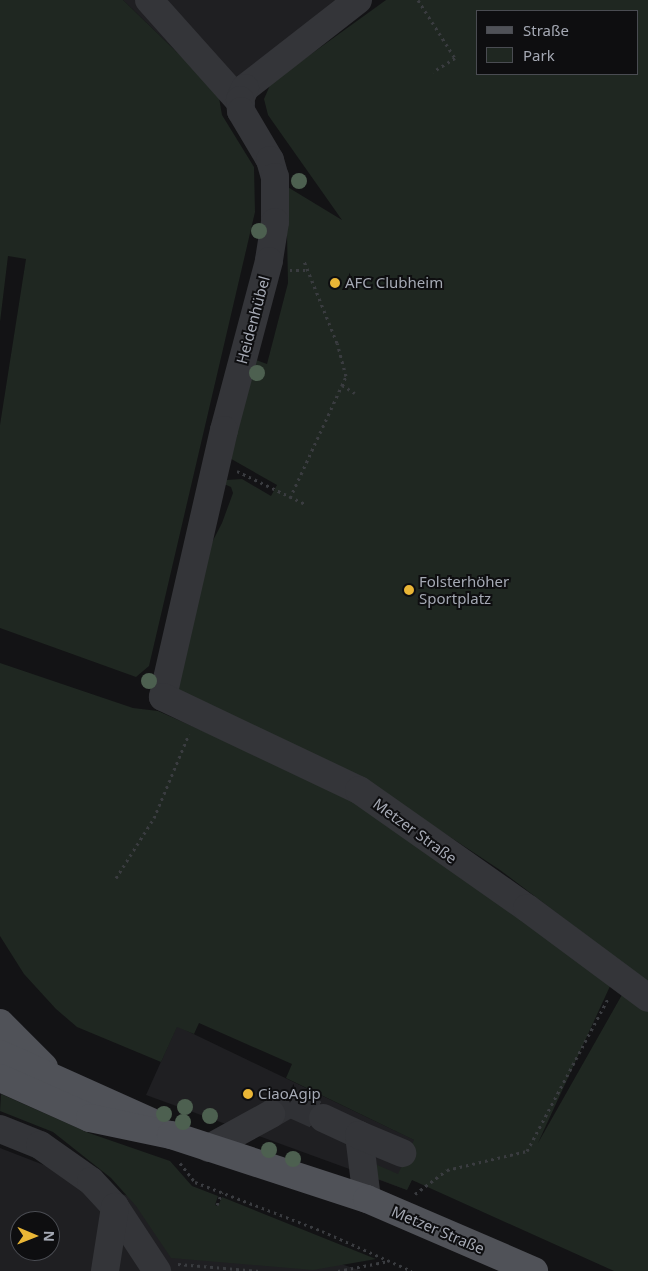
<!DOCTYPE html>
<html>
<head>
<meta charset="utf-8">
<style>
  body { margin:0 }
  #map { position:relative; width:648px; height:1271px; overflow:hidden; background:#131315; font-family:"Noto Sans",sans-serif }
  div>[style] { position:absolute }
  .built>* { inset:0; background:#1f1f22 }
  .green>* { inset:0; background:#1f2721 }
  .minor-tunnel>* { height:28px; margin-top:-14px; transform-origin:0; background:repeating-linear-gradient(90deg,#303135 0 28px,transparent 0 42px) }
  .path>* { height:3px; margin-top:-1.5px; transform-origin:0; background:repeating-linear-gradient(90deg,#3a3c40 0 2.5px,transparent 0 6.5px) }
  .minor>* { height:28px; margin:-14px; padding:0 14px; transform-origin:14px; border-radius:14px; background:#343539 }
  .major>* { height:28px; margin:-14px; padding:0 14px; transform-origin:14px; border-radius:14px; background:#505258 }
  .trees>* { width:16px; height:16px; margin:-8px; border-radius:50%; background:#4d6050 }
  .dots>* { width:14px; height:14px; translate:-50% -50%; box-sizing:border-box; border:2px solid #0e0e10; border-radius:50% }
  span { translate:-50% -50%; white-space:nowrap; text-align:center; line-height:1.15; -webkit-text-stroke:4px #0e0e10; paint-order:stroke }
  .poi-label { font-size:15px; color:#a5a9b4 }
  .left { translate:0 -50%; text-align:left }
  .street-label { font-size:15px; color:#a5a9b4 }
  .legend { position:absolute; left:476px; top:10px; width:162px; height:65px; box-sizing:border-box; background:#0e0e10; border:1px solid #4a4c52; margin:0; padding:6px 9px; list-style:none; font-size:15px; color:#a5a9b4 }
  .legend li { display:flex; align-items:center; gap:10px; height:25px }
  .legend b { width:25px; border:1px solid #4a4c52 }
  .north { position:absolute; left:10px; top:1211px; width:50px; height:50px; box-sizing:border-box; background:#0e0e10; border:1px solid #4a4c52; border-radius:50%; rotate:91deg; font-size:14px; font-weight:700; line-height:20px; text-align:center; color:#a5a9b4 }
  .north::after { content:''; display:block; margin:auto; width:18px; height:22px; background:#eab636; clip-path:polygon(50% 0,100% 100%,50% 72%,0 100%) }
</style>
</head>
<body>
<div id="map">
  <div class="built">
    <i style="clip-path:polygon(123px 0,339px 0,218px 92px)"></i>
    <i style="clip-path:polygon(177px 1026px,427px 1146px,407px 1190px,146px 1095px)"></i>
    <i style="clip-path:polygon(evenodd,0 1148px,111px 1191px,179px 1210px,362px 1271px,0 1271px,0 1148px,20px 1221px,50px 1221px,50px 1251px,20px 1251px,20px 1221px)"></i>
  </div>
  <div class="green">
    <i style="clip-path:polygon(0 0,123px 0,218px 92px,222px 115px,254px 167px,255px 212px,149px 666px,136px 677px,0 628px,0 425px,26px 259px,8px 256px,0 322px)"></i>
    <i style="clip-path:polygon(evenodd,386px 0,648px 0,648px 982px,500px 870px,364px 780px,175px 689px,205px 556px,222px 523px,233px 493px,231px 487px,224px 484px,226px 480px,242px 479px,271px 496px,277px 485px,226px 456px,253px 359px,267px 364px,288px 283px,286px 186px,342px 220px,268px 115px,264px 99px,271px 83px,386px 0,477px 11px,637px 11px,637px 74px,477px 74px,477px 11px)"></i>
    <i style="clip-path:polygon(0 663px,133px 708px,158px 711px,322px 784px,366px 810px,611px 984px,538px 1143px,623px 993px,648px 1012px,648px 1271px,614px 1271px,412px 1180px,407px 1190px,378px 1179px,375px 1164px,398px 1174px,414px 1140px,286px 1078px,292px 1064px,199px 1023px,194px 1034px,177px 1027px,161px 1062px,77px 1027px,56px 1009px,24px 974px,0 936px)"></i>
    <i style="clip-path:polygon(1px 1094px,89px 1133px,170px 1161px,192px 1186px,218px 1196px,215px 1205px,218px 1206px,222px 1197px,376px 1259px,313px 1270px,171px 1258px,136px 1206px,111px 1178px,53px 1132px,0 1111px)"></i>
  </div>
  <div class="minor-tunnel">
    <i style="left:271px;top:1114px;width:22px;rotate:-30deg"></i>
    <i style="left:290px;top:1103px;width:36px;rotate:24deg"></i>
  </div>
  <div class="path">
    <i style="left:418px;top:0;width:69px;rotate:57.5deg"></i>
    <i style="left:455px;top:58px;width:26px;rotate:148deg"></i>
    <i style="left:290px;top:270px;width:18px"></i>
    <i style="left:342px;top:385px;width:15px;rotate:32deg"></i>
    <i style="left:237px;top:471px;width:76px;rotate:25.9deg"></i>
    <i style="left:290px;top:498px;width:134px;rotate:-65.3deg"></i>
    <i style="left:346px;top:376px;width:34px;rotate:-105deg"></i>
    <i style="left:337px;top:343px;width:88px;rotate:-111.9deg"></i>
    <i style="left:116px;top:878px;width:71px;rotate:-57.7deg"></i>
    <i style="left:154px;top:818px;width:91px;rotate:-67.4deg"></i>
    <i style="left:180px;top:1163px;width:24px;rotate:52deg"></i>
    <i style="left:195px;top:1182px;width:136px;rotate:21.1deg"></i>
    <i style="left:322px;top:1231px;width:98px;rotate:24deg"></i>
    <i style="left:415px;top:1194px;width:40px;rotate:-37deg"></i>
    <i style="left:447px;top:1170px;width:82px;rotate:-13.4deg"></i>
    <i style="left:527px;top:1151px;width:174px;rotate:-62deg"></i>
    <i style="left:217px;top:1205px;width:14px;rotate:-69deg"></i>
    <i style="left:178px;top:1264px;width:82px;rotate:4.9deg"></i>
    <i style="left:338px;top:1271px;width:52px;rotate:-11.1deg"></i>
  </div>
  <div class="minor">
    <i style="left:149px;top:0;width:138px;rotate:48.2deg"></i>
    <i style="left:358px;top:0;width:143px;rotate:142.1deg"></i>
    <i style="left:245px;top:88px;width:13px;rotate:113deg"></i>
    <i style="left:240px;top:100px;width:11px;rotate:85deg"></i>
    <i style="left:241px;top:111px;width:57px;rotate:59.4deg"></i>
    <i style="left:270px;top:160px;width:18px;rotate:74deg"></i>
    <i style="left:275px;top:177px;width:45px;rotate:90deg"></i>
    <i style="left:275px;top:222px;width:39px;rotate:99deg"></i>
    <i style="left:269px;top:261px;width:175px;rotate:104.9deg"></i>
    <i style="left:224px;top:430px;width:274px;rotate:102.9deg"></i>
    <i style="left:163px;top:697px;width:217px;rotate:25.4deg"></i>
    <i style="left:359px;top:790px;width:205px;rotate:35.1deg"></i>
    <i style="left:527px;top:908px;width:151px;rotate:36.6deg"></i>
    <i style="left:323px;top:1118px;width:40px;rotate:25deg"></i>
    <i style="left:359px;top:1135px;width:64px;rotate:82.9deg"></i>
    <i style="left:0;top:1129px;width:43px;rotate:21.8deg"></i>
    <i style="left:40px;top:1145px;width:62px;rotate:35.2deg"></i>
    <i style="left:91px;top:1181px;width:35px;rotate:47deg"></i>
    <i style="left:115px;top:1207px;width:77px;rotate:56.7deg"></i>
    <i style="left:359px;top:1135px;width:47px;rotate:22.7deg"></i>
    <i style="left:209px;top:1148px;width:71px;rotate:-28.7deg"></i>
    <i style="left:105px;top:1271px;width:65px;rotate:-81.1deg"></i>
  </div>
  <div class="major">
    <i style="left:0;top:1023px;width:62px;rotate:45deg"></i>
    <i style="left:0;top:1054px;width:166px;rotate:24.2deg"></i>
    <i style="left:0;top:1078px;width:98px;rotate:24deg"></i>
    <i style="left:90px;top:1118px;width:83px;rotate:11.9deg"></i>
    <i style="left:171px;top:1135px;width:206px;rotate:18.1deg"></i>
    <i style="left:367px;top:1199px;width:182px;rotate:23.3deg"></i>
  </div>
  <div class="trees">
    <i style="left:299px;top:181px"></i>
    <i style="left:259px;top:231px"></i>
    <i style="left:257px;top:373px"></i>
    <i style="left:149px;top:681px"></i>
    <i style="left:185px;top:1107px"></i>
    <i style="left:164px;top:1114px"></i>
    <i style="left:210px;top:1116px"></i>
    <i style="left:183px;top:1122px"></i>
    <i style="left:269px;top:1150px"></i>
    <i style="left:293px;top:1159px"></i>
  </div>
  <div class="dots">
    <i style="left:335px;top:283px;background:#eab636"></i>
    <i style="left:409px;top:590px;background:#eab636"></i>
    <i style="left:248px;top:1094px;background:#eab636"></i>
  </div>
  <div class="poi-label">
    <span class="left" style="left:345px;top:283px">AFC Clubheim</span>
    <span class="left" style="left:419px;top:590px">Folsterhöher<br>Sportplatz</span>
    <span class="left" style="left:258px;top:1094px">CiaoAgip</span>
  </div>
  <div class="street-label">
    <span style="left:253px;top:320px;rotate:-75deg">Heidenhübel</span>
    <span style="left:415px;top:831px;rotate:36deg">Metzer Straße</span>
    <span style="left:438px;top:1230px;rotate:23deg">Metzer Straße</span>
  </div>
  <ul class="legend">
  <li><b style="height:6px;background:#505258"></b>Straße</li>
  <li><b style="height:14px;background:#1f2721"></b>Park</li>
  </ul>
  <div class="north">N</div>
</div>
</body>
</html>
